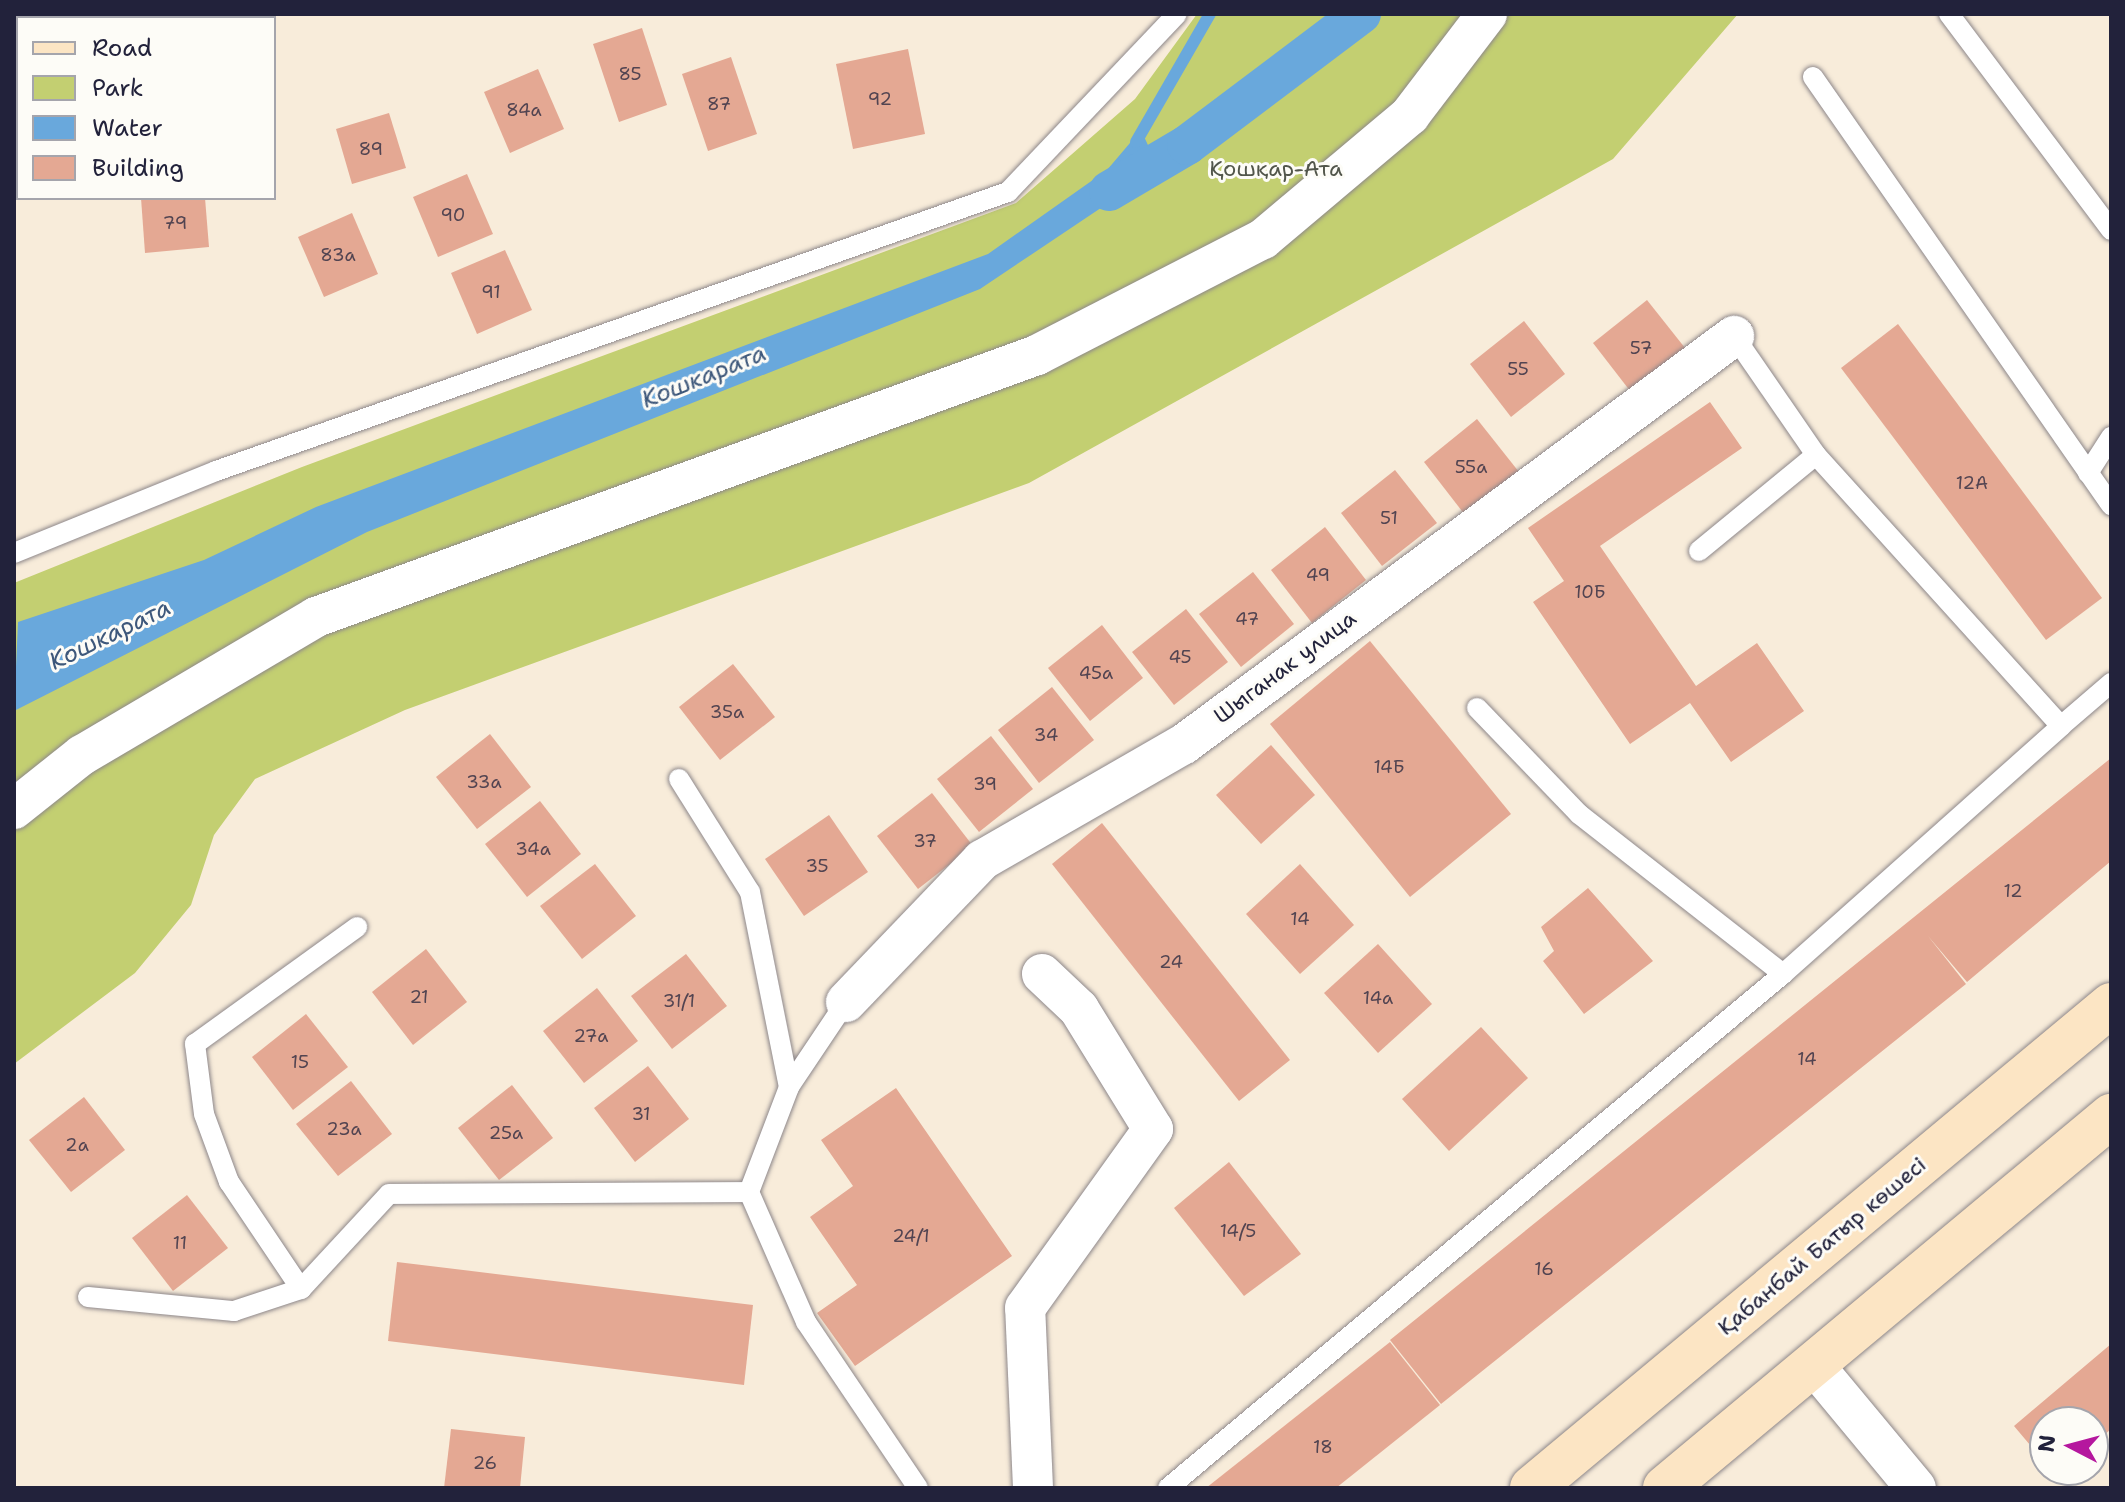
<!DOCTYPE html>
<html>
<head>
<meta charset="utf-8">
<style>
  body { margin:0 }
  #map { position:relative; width:2125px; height:1502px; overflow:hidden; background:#f8ecda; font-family:"Shantell Sans",sans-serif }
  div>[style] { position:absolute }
  .green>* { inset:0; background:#c3cf71 }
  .water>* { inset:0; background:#69a8dc }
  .stream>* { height:12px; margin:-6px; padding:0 6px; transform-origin:6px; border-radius:6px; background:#69a8dc }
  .canal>* { height:40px; margin:-20px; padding:0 20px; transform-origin:20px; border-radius:20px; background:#69a8dc }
  .building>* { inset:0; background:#e4a893 }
  .roads { filter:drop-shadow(0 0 2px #8d878a) drop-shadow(0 0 2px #8d878a) }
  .lane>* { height:20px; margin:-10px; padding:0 10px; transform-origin:10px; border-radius:10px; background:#fff }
  .street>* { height:40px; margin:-20px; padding:0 20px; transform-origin:20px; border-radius:20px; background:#fff }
  .secondary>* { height:44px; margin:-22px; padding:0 22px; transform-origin:22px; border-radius:22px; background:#fce5c4 }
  span { translate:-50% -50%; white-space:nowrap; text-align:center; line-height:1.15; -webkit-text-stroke:6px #fdfcf7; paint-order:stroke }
  .number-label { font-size:18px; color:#524451 }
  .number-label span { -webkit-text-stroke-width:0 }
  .park-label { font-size:22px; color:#52564b }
  .street-label { font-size:22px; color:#22223b }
  .water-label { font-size:24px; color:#3e587b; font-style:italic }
  .frame { position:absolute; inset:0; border:16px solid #22223b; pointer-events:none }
  .legend { position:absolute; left:16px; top:16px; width:260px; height:184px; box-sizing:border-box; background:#fdfcf7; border:2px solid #a5a5ac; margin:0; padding:10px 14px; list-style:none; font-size:24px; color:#22223b }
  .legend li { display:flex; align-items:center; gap:16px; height:40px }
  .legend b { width:40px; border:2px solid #a5a5ac }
  .north { position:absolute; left:2029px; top:1406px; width:80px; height:80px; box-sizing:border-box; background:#fdfcf7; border:2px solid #a5a5ac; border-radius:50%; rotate:276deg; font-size:22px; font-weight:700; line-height:32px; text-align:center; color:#22223b }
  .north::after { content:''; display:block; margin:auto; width:28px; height:36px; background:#b5179e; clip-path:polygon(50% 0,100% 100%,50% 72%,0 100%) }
</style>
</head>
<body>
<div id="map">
  <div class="green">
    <i style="clip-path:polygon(1197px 14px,1738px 14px,1613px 159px,1029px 483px,405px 710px,255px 779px,214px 835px,191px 905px,135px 973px,14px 1064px,14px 583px,302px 467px,1016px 203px,1135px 99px)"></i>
  </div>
  <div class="water">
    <i style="clip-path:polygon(1141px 130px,1159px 169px,980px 289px,367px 532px,14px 711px,18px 622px,204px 560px,316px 507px,988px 254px,1107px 170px)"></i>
  </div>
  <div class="stream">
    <i style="left:1136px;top:142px;width:148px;rotate:-60deg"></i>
  </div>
  <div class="canal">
    <i style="left:1109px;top:191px;width:91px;rotate:-30.5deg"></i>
    <i style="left:1187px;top:145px;width:218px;rotate:-37deg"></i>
  </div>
  <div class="building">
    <i style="clip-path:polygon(14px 14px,81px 14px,82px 18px,18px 18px,14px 31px)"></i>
    <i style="clip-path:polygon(129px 14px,184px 14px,185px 18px,129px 18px)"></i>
    <i style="clip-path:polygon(201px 14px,257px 14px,258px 18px,201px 18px)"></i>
    <i style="clip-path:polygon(642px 28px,667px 105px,619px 122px,593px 44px)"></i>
    <i style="clip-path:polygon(908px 49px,925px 134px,853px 149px,836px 64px)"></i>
    <i style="clip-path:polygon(731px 57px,757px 134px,708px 151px,682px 74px)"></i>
    <i style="clip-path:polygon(538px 69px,564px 129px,510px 153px,484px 92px)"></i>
    <i style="clip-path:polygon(389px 113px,406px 168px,352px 184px,336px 129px)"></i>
    <i style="clip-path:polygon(467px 174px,493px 234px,438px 257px,413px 197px)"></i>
    <i style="clip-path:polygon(141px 198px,205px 198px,209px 247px,145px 253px)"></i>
    <i style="clip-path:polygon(352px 213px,378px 274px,324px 297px,298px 237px)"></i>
    <i style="clip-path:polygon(505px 250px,532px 310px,477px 334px,451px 273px)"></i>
    <i style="clip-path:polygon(1647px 300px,1689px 353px,1634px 396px,1593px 343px)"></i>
    <i style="clip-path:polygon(1524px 321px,1565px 374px,1511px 417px,1470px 364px)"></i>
    <i style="clip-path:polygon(1898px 324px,2102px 598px,2046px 640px,1841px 368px)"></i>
    <i style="clip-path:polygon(1710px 402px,1742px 448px,1600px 546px,1696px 686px,1757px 643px,1804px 711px,1731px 762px,1690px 703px,1630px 744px,1533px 602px,1564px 581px,1528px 528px)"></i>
    <i style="clip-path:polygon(1477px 419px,1519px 472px,1465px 515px,1424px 462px)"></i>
    <i style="clip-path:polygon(1395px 470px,1437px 523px,1382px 566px,1341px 513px)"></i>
    <i style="clip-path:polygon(1325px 527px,1366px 580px,1312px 623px,1271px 570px)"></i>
    <i style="clip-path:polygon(1253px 572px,1294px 624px,1241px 667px,1199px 614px)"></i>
    <i style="clip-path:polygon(1186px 609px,1228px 662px,1174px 705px,1132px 652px)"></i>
    <i style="clip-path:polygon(1102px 625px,1143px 678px,1090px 721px,1048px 668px)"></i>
    <i style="clip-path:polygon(1370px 641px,1511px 814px,1410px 897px,1270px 724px)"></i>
    <i style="clip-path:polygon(733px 664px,775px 717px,720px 760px,679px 707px)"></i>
    <i style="clip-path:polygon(1052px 687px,1094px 740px,1039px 783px,998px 730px)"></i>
    <i style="clip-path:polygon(490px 734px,531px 787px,477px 829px,436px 777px)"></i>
    <i style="clip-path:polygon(991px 736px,1033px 789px,979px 832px,937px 779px)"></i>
    <i style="clip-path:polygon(1271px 745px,1315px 795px,1261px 844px,1216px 795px)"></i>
    <i style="clip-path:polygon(2111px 758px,2111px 861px,1967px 982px,1928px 936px,1966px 984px,1441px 1404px,1390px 1340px)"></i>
    <i style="clip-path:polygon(932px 793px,973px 846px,918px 889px,877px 836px)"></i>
    <i style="clip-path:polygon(540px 801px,581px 854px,527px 897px,485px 844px)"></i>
    <i style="clip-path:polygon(829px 815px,868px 872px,804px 916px,765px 859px)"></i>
    <i style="clip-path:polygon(1102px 823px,1290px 1060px,1239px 1101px,1052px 864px)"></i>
    <i style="clip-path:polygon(595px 864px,636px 916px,582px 959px,540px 906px)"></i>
    <i style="clip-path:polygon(1300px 864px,1354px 925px,1300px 974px,1246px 914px)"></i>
    <i style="clip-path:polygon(1588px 888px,1653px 961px,1584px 1014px,1543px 961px,1554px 951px,1541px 927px)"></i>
    <i style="clip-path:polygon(1378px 944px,1432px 1004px,1378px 1053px,1324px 993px)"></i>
    <i style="clip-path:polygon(426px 949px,467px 1002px,413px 1045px,372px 992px)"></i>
    <i style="clip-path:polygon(686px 954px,727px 1006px,672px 1049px,631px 996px)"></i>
    <i style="clip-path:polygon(597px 988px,638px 1041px,584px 1083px,543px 1031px)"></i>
    <i style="clip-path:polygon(306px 1014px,348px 1067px,293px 1110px,252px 1057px)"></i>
    <i style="clip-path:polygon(1481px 1027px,1528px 1078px,1449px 1151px,1402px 1099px)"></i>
    <i style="clip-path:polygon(648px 1066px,689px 1119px,635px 1162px,594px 1108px)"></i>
    <i style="clip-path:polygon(351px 1081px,392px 1134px,338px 1176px,296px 1124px)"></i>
    <i style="clip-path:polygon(512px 1085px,553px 1138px,499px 1180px,458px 1128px)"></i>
    <i style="clip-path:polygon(896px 1088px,1012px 1256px,855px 1366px,817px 1313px,857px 1285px,810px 1217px,853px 1186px,821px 1140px)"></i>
    <i style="clip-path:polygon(84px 1097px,125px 1150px,71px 1192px,29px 1140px)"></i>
    <i style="clip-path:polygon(1229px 1162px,1301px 1254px,1244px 1296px,1174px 1208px)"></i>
    <i style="clip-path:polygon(187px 1195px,228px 1248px,173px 1291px,132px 1238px)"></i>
    <i style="clip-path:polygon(397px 1262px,753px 1305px,744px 1385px,388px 1341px)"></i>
    <i style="clip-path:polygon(1390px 1342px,1440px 1405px,1336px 1488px,1206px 1488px)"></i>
    <i style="clip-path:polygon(2111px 1344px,2111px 1429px,2093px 1445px,2093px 1422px,2045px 1422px,2045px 1463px,2014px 1426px)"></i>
    <i style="clip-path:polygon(451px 1429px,525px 1437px,520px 1488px,444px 1488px)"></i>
  </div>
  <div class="roads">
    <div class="lane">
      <i style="left:1949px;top:14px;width:270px;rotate:53.1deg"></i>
      <i style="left:1813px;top:77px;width:522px;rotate:55.15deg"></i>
      <i style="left:1734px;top:336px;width:145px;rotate:55.4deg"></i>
      <i style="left:1816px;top:455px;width:365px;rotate:47.9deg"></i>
      <i style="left:2061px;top:726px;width:66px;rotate:-40.7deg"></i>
      <i style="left:2088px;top:473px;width:43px;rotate:-57.4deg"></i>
      <i style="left:1699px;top:551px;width:151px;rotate:-39.4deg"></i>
      <i style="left:14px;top:553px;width:218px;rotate:-22.1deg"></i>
      <i style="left:216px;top:471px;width:840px;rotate:-19.41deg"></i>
      <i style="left:1008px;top:192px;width:245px;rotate:-46.5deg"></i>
      <i style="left:1477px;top:708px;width:147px;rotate:46.1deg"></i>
      <i style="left:1579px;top:814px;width:259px;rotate:38.1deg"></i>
      <i style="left:679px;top:779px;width:133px;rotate:57.9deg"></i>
      <i style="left:750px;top:892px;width:199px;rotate:78.7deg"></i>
      <i style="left:749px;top:1192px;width:142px;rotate:66.3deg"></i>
      <i style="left:806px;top:1322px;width:200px;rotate:56deg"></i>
      <i style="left:301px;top:1289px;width:129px;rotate:-123.9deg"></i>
      <i style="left:229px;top:1182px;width:72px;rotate:-110.2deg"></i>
      <i style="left:204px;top:1114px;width:71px;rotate:-97.3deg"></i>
      <i style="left:195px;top:1044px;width:200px;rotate:-35.8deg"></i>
      <i style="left:88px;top:1297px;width:147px;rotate:5.5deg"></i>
      <i style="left:234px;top:1311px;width:71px;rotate:-18.2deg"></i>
      <i style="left:301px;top:1289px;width:129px;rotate:-47.2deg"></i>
      <i style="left:389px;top:1194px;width:360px;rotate:-0.3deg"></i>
      <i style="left:749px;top:1192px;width:112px;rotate:-69.1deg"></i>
      <i style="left:789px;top:1087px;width:102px;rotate:-56.2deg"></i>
      <i style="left:1168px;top:1488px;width:802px;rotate:-39.89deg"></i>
      <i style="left:1783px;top:974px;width:373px;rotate:-41.7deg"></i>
    </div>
    <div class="street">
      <i style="left:14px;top:809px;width:87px;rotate:-38.5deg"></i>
      <i style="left:82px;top:755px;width:272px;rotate:-30.5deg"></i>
      <i style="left:316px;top:617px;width:767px;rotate:-19.97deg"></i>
      <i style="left:1037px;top:355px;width:254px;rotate:-27.2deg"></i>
      <i style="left:1263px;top:239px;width:192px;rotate:-40.1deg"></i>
      <i style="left:1410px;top:115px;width:127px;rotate:-52.7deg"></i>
      <i style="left:846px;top:1002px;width:197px;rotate:-46.2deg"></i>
      <i style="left:982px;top:860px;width:233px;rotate:-29.9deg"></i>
      <i style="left:1184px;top:744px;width:685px;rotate:-36.57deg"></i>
      <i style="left:1813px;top:1364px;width:161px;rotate:50.3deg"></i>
      <i style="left:1033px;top:1488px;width:180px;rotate:-92.5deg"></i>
      <i style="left:1025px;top:1308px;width:220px;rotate:-54.4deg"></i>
      <i style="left:1153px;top:1129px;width:141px;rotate:-121.7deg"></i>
      <i style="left:1079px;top:1009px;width:51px;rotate:-136.6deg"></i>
    </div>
    <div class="secondary">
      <i style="left:1532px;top:1488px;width:754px;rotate:-39.83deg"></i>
      <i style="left:1665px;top:1488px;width:581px;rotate:-39.83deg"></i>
    </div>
  </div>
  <div class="number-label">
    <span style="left:630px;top:74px">85</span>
    <span style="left:880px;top:99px">92</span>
    <span style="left:719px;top:104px">87</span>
    <span style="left:524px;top:110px">84а</span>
    <span style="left:371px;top:149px">89</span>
    <span style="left:453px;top:215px">90</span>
    <span style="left:175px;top:223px">79</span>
    <span style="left:338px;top:255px">83а</span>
    <span style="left:491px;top:292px">91</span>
    <span style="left:1641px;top:348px">57</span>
    <span style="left:1518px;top:369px">55</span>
    <span style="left:1471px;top:467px">55а</span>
    <span style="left:1972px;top:483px">12А</span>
    <span style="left:1389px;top:518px">51</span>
    <span style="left:1318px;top:575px">49</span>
    <span style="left:1590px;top:592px">10Б</span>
    <span style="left:1247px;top:619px">47</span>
    <span style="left:1180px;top:657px">45</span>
    <span style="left:1096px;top:673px">45а</span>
    <span style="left:727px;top:712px">35а</span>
    <span style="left:1046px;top:735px">34</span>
    <span style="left:1389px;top:767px">14Б</span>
    <span style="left:484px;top:782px">33а</span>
    <span style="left:985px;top:784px">39</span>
    <span style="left:925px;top:841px">37</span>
    <span style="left:533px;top:849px">34а</span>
    <span style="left:817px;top:866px">35</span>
    <span style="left:2013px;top:891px">12</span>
    <span style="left:1300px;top:919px">14</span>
    <span style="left:1171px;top:962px">24</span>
    <span style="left:419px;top:997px">21</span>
    <span style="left:1378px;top:998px">14а</span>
    <span style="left:679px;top:1001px">31/1</span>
    <span style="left:591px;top:1036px">27а</span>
    <span style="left:1807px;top:1059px">14</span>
    <span style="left:300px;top:1062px">15</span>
    <span style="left:641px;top:1114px">31</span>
    <span style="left:344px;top:1129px">23а</span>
    <span style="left:506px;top:1133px">25а</span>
    <span style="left:77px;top:1145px">2а</span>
    <span style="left:1238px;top:1231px">14/5</span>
    <span style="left:911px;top:1236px">24/1</span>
    <span style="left:180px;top:1243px">11</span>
    <span style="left:1544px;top:1269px">16</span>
    <span style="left:1323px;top:1447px">18</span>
    <span style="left:485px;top:1463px">26</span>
  </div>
  <div class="park-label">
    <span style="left:1276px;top:169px">Қошқар-Ата</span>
  </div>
  <div class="street-label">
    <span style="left:1285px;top:667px;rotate:-37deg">Шыганак улица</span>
    <span style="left:1822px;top:1246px;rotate:-40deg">Қабанбай Батыр көшесі</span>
  </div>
  <div class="water-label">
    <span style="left:704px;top:377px;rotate:-22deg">Кошкарата</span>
    <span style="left:110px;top:635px;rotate:-26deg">Кошкарата</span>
  </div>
  <div class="frame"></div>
  <ul class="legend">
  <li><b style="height:10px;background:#fce5c4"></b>Road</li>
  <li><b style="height:22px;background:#c3cf71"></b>Park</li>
  <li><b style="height:22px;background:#69a8dc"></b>Water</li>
  <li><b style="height:22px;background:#e4a893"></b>Building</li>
  </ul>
  <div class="north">N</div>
</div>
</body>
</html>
